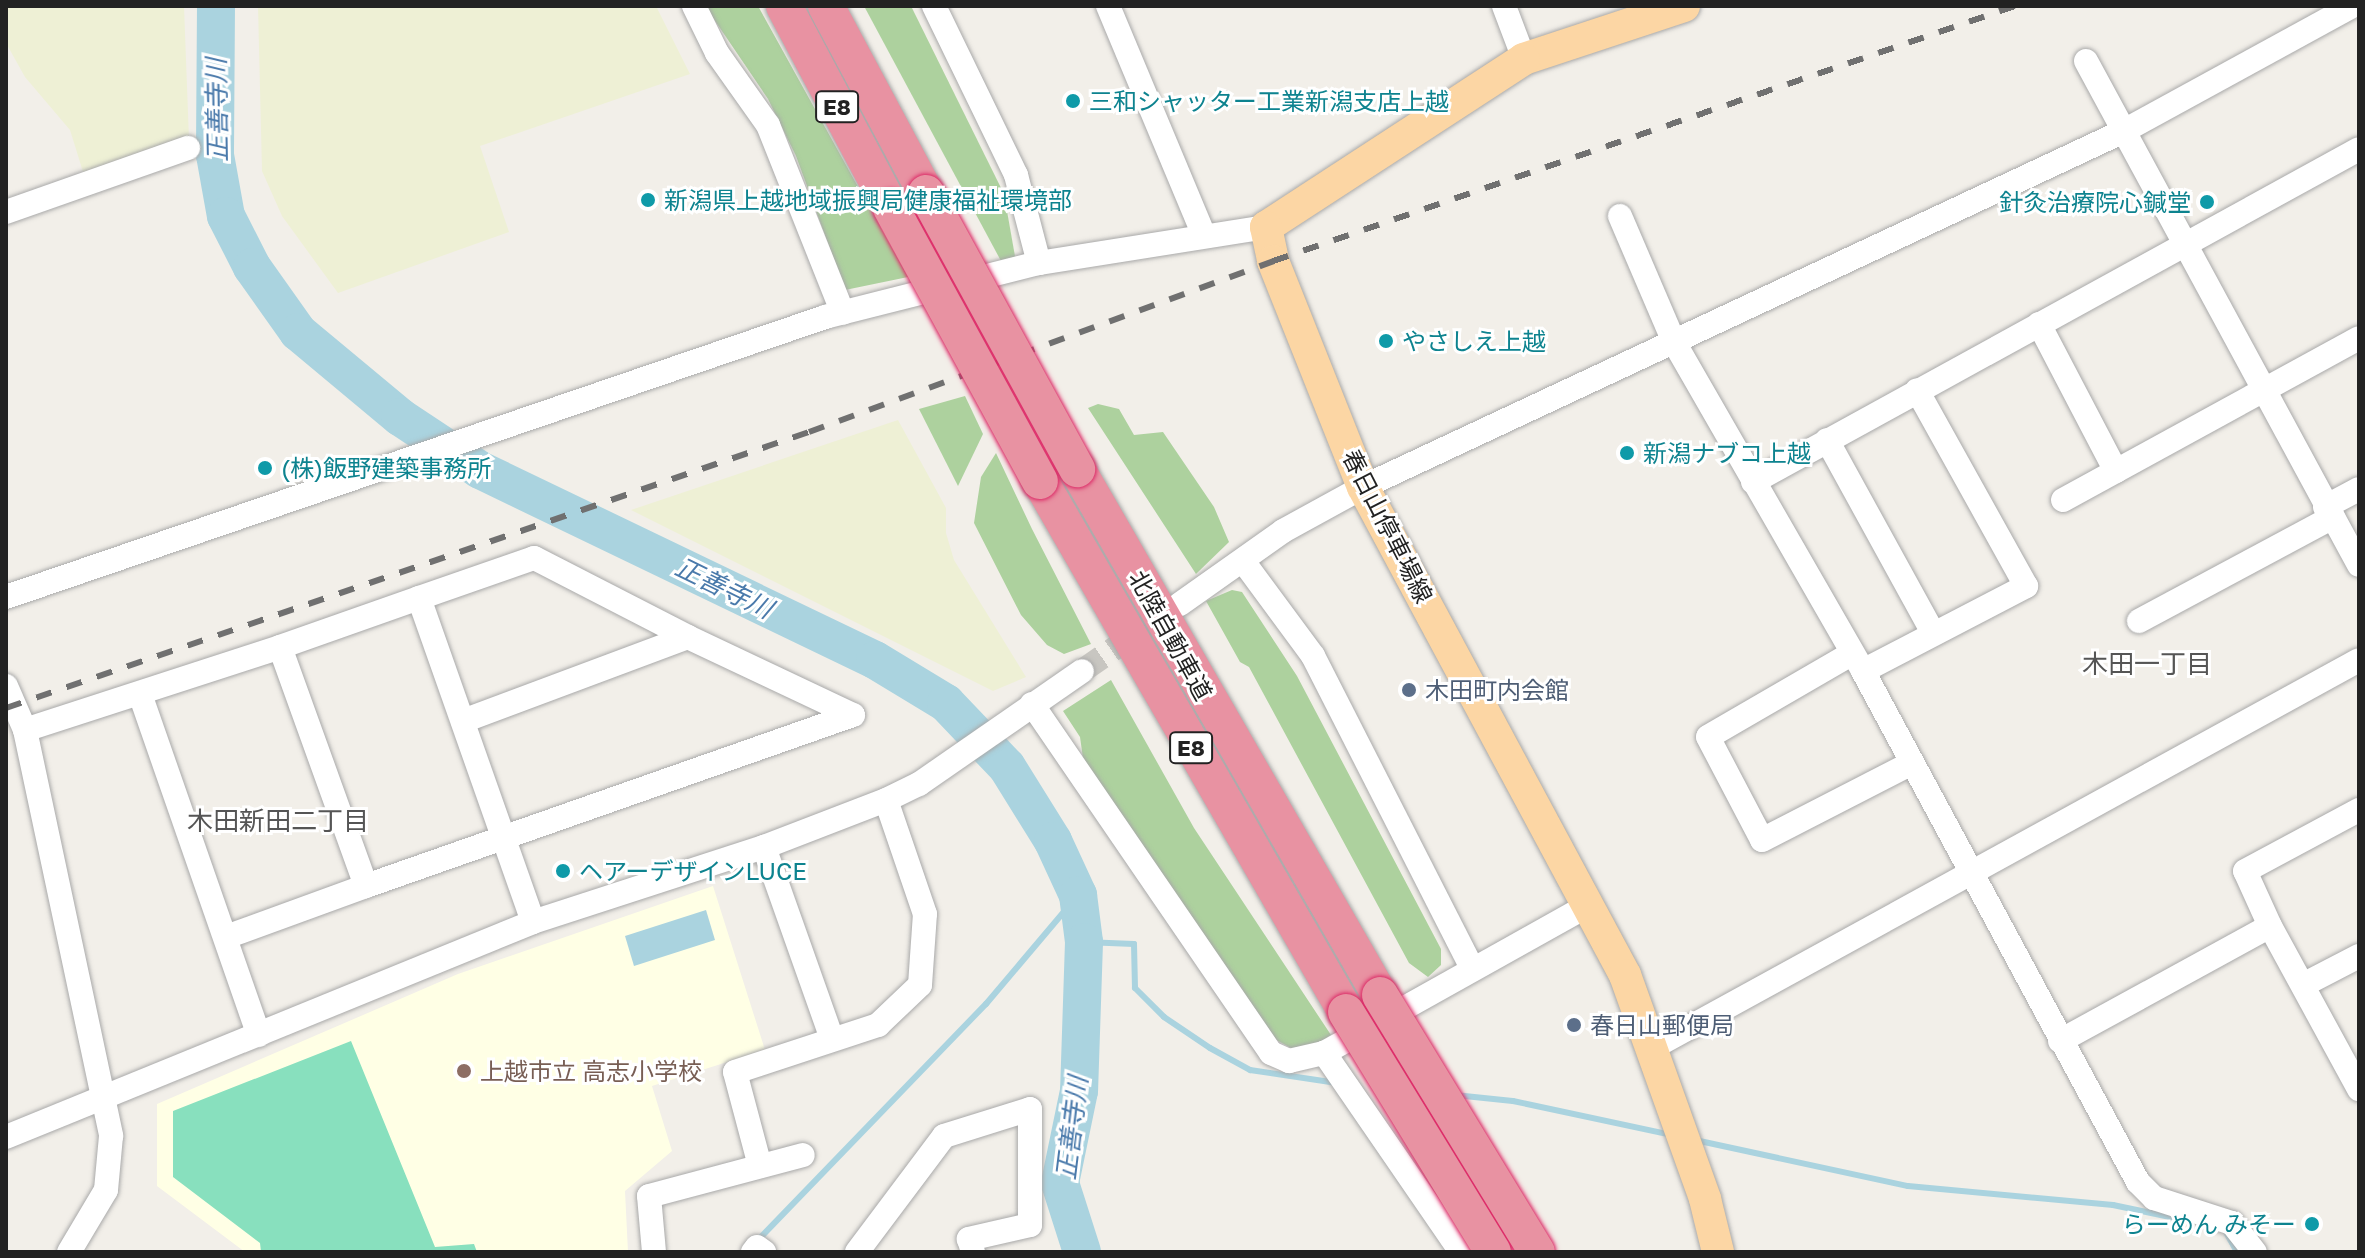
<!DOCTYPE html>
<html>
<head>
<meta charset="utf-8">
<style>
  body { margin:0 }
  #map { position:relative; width:2365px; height:1258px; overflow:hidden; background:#f2efe9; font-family:"Golos Text","Noto Sans JP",sans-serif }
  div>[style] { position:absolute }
  .education>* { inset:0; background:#ffffe5 }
  .farmland>* { inset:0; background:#eef0d5 }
  .forest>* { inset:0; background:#add19e }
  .pitch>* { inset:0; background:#88e0be }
  .water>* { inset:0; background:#aad3df }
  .stream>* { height:6px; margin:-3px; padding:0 3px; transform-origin:3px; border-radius:3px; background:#aad3df }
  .river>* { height:38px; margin:-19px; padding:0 19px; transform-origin:19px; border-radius:19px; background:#aad3df }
  .minor-tunnel>* { height:24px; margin-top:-12px; transform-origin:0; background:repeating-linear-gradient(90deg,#c8c6c1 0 24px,transparent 0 36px) }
  .roads { filter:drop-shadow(0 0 2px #a9a9a9) drop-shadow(0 0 2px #a9a9a9) }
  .minor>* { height:24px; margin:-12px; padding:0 12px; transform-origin:12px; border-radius:12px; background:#fff }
  .major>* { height:32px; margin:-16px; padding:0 16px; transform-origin:16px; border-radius:16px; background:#fcd6a4 }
  .highway>* { height:36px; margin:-18px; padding:0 18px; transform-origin:18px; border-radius:18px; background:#e892a2 }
  .rail>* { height:6px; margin-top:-3px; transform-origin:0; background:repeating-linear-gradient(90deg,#707070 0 16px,transparent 0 32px) }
  .bridges { filter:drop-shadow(0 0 2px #dc2a67) drop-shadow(0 0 2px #dc2a67) }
  .highway-bridge>* { height:36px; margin:-18px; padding:0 18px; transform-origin:18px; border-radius:18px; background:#e892a2 }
  .dots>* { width:22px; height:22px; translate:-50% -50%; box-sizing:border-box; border:4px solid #fff; border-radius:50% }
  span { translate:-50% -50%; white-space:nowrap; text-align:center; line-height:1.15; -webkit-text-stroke:6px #fff; paint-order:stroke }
  .shield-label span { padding:2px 6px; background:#fff; border:2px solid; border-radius:6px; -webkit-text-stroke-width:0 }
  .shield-label { font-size:22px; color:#222; font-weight:700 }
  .culture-label { font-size:24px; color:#0d838f }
  .left { translate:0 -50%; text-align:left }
  .right { translate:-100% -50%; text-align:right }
  .street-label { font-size:24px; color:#222 }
  .service-label { font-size:24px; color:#4e5e75 }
  .education-label { font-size:24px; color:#785e54 }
  .water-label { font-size:26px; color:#4a7aab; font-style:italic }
  .neighbourhood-label { font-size:26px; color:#555 }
  .frame { position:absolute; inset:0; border:8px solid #222; pointer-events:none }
</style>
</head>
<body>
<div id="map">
  <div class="education">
    <i style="clip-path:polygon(713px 886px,765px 1050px,652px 1086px,672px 1151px,625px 1191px,628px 1252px,245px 1252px,157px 1186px,157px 1104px,458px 974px)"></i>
  </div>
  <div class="farmland">
    <i style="clip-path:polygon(6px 6px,184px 6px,189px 140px,84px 175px,70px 130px,25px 77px,6px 43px)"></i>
    <i style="clip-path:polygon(258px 6px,656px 6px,690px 74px,480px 146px,509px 232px,338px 293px,282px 216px,262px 171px)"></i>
    <i style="clip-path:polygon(898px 420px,946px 508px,946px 533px,954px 560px,1026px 677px,993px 691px,631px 510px)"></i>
  </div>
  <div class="forest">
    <i style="clip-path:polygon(705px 6px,758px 6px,908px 277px,845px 290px,796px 156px,768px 99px)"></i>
    <i style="clip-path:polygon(864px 6px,911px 6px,1004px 194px,1016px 262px,1001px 261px)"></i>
    <i style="clip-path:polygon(965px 396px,983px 434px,958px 486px,919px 409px)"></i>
    <i style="clip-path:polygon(1098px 404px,1119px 409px,1134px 435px,1163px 432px,1214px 507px,1229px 542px,1196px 574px,1088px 408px)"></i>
    <i style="clip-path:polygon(996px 453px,1032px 529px,1091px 644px,1064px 654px,1047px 645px,1021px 615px,974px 523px,981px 477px)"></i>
    <i style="clip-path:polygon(1232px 590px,1242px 592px,1297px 676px,1441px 949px,1441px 965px,1428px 977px,1409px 963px,1249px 667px,1240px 662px,1206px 601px)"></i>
    <i style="clip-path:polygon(1111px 680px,1194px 828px,1331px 1035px,1312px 1047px,1291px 1048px,1271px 1037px,1084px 765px,1080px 737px,1063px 711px)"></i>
  </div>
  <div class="pitch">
    <i style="clip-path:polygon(351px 1041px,435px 1247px,474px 1244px,477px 1252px,261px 1252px,260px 1243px,173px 1177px,173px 1111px)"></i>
  </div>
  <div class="water">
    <i style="clip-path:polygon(706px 910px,715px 940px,634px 966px,625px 936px)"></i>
  </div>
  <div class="stream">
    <i style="left:1084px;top:942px;width:50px;rotate:2.3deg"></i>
    <i style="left:1134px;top:944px;width:44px;rotate:88.7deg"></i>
    <i style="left:1135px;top:988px;width:41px;rotate:45deg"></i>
    <i style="left:1164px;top:1017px;width:55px;rotate:34deg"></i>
    <i style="left:1210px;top:1048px;width:46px;rotate:28.8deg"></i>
    <i style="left:1250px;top:1070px;width:88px;rotate:8.5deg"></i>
    <i style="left:1455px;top:1095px;width:58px;rotate:5.9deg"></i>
    <i style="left:1513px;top:1101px;width:163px;rotate:12.1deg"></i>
    <i style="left:1695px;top:1140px;width:218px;rotate:12.2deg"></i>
    <i style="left:1908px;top:1186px;width:206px;rotate:5.3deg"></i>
    <i style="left:2113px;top:1205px;width:73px;rotate:11.9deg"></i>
    <i style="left:2227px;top:1234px;width:21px;rotate:61deg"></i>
    <i style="left:757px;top:1241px;width:330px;rotate:-46deg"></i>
    <i style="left:986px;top:1004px;width:143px;rotate:-49.8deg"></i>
  </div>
  <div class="river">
    <i style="left:216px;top:6px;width:149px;rotate:90.4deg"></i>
    <i style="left:215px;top:155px;width:62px;rotate:79.8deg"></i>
    <i style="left:226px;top:216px;width:57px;rotate:63deg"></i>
    <i style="left:252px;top:267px;width:80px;rotate:54.7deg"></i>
    <i style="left:298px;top:332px;width:133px;rotate:39.8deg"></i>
    <i style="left:400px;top:417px;width:96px;rotate:33.5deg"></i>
    <i style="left:480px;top:470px;width:438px;rotate:25.7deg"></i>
    <i style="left:875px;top:660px;width:83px;rotate:31.2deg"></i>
    <i style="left:946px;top:703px;width:88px;rotate:46.4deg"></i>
    <i style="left:1007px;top:767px;width:87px;rotate:58.1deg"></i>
    <i style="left:1053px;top:841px;width:60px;rotate:65.2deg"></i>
    <i style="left:1078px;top:895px;width:47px;rotate:82.7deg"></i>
    <i style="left:1084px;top:942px;width:149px;rotate:91.9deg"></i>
    <i style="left:1079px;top:1091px;width:94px;rotate:101.7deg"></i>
    <i style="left:1060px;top:1183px;width:72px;rotate:72.3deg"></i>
  </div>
  <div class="minor-tunnel">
    <i style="left:1082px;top:671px;width:112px;rotate:-34.8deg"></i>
  </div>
  <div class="roads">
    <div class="minor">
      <i style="left:694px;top:6px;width:52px;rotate:63.9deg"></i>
      <i style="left:717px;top:53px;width:88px;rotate:54.7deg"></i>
      <i style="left:768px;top:125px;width:202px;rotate:68.3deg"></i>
      <i style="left:934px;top:6px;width:188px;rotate:64.1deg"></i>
      <i style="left:1016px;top:175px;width:91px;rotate:75.4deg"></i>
      <i style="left:1108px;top:6px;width:248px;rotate:67.3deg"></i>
      <i style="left:1504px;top:6px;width:57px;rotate:69.3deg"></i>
      <i style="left:2086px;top:61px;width:573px;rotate:61.56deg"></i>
      <i style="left:6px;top:212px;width:193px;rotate:-19.4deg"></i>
      <i style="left:1620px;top:216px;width:137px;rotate:66.8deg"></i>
      <i style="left:1674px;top:342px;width:379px;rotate:60.1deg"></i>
      <i style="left:1863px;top:671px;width:580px;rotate:61.71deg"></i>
      <i style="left:2138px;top:1182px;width:23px;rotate:45deg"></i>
      <i style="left:2154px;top:1198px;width:82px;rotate:17.8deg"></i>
      <i style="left:2232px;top:1223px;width:37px;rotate:52deg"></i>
      <i style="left:2039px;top:324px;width:166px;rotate:62.4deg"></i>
      <i style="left:1827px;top:440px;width:220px;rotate:61.2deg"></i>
      <i style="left:1753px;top:482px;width:691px;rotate:-28.79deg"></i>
      <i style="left:2063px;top:500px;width:337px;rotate:-28.7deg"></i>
      <i style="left:2325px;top:507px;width:38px;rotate:-28deg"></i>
      <i style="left:1243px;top:561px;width:118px;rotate:53.6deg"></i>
      <i style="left:1313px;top:656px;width:350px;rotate:63deg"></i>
      <i style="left:6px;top:597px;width:866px;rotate:-18.87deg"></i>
      <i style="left:825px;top:317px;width:221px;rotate:-14.2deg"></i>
      <i style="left:1039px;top:263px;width:230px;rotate:-9deg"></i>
      <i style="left:419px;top:598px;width:147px;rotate:160.6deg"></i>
      <i style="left:280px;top:647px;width:254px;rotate:70.2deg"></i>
      <i style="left:366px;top:886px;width:516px;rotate:-19.35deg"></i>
      <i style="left:853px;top:715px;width:183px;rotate:-154.7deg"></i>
      <i style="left:1180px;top:604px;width:126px;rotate:-35.3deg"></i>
      <i style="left:1283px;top:531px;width:91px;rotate:-28.8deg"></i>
      <i style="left:1363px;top:487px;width:838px;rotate:-25.07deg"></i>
      <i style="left:2122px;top:132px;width:262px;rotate:-28.7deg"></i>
      <i style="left:2139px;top:621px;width:220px;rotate:-28.2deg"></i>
      <i style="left:1851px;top:654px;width:165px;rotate:149.9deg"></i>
      <i style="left:1708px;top:737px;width:116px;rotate:62.3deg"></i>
      <i style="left:1762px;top:840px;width:169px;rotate:-27.2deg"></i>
      <i style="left:1863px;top:671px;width:184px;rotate:-27.5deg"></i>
      <i style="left:2026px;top:586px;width:224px;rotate:-119.1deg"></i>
      <i style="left:6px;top:686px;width:48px;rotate:66.6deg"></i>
      <i style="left:25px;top:730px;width:415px;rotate:78deg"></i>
      <i style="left:111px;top:1136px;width:54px;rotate:95.3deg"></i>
      <i style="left:106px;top:1190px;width:72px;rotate:120.8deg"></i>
      <i style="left:140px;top:694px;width:361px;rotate:70.8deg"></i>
      <i style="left:1032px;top:704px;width:423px;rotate:55.6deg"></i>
      <i style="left:1271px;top:1053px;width:20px;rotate:24deg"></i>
      <i style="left:1289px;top:1061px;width:36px;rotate:-13deg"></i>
      <i style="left:463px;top:721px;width:240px;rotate:-20.5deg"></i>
      <i style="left:688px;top:637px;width:173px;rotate:-152.8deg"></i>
      <i style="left:534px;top:558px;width:122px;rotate:160.8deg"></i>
      <i style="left:419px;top:598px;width:343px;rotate:70.6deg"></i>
      <i style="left:25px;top:730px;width:268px;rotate:-18deg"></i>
      <i style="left:764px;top:847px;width:204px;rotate:70.5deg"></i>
      <i style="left:2270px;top:926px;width:60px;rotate:-114.4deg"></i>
      <i style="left:2245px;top:871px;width:129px;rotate:-28.2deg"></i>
      <i style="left:226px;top:937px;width:149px;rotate:-20deg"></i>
      <i style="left:2303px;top:985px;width:63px;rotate:-27.4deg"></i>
      <i style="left:2060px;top:1041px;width:239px;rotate:-28.7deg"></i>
      <i style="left:2270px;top:926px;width:186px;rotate:61.4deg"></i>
      <i style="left:1652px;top:1048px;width:806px;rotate:-28.76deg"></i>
      <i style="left:6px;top:1137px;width:569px;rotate:-22.19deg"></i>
      <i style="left:533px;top:922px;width:243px;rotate:-18deg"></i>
      <i style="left:764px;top:847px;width:131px;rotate:-21.1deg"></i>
      <i style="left:886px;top:800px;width:37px;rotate:-26deg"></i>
      <i style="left:919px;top:784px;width:198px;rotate:-34.7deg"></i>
      <i style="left:760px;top:1166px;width:97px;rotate:-104.9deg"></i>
      <i style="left:735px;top:1072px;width:151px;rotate:-18.2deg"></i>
      <i style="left:878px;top:1025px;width:58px;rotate:-43.6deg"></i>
      <i style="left:920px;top:985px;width:71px;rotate:-86deg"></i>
      <i style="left:925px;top:914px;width:120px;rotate:-108.9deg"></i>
      <i style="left:654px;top:1252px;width:56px;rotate:-95.1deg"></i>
      <i style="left:649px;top:1196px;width:159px;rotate:-14.9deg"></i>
      <i style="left:753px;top:1252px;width:6px;rotate:-51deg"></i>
      <i style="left:757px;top:1247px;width:9px;rotate:36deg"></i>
      <i style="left:857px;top:1252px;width:145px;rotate:-53.1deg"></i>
      <i style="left:944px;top:1136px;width:90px;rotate:-17.4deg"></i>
      <i style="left:1030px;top:1109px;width:116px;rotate:90deg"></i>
      <i style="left:1030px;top:1225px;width:63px;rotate:167.1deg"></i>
      <i style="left:969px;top:1239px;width:14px;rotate:73deg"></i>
      <i style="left:1461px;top:1252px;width:242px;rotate:-124.5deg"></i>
      <i style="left:1324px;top:1053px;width:304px;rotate:-29.2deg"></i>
    </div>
    <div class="major">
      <i style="left:1684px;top:6px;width:169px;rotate:161.7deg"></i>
      <i style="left:1524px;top:59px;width:308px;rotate:146.9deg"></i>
      <i style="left:1266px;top:227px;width:35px;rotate:78deg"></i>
      <i style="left:1273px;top:261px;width:243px;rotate:68.3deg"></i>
      <i style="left:1363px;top:487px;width:554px;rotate:61.77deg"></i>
      <i style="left:1625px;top:975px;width:238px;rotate:70.3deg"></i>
      <i style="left:1705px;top:1199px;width:55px;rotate:76.2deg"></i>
    </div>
    <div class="highway">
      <i style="left:784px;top:6px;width:229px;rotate:62.1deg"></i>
      <i style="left:826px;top:6px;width:212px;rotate:61.9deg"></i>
      <i style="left:1077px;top:469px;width:607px;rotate:60.06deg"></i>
      <i style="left:1040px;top:481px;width:613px;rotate:60.05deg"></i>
    </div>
  </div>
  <div class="rail">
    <i style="left:6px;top:708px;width:849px;rotate:-18.97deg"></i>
    <i style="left:809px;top:432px;width:495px;rotate:-20.2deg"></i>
    <i style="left:1273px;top:261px;width:785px;rotate:-18.97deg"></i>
  </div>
  <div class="bridges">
    <div class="highway-bridge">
      <i style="left:926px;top:193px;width:315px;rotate:61.3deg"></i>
      <i style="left:891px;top:208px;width:311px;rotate:61.4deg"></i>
      <i style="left:1380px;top:995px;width:301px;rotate:58.6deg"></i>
      <i style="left:1346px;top:1012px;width:281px;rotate:58.5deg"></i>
    </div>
  </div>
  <div class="dots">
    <i style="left:1073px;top:101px;background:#0f9aa8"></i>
    <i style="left:648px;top:200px;background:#0f9aa8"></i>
    <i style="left:2207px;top:202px;background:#0f9aa8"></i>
    <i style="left:1386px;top:341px;background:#0f9aa8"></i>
    <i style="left:1627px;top:453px;background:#0f9aa8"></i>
    <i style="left:265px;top:468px;background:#0f9aa8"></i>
    <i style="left:1409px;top:690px;background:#5c6f8a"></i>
    <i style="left:563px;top:871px;background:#0f9aa8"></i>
    <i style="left:1574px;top:1025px;background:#5c6f8a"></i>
    <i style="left:464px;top:1071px;background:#8d6e63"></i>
    <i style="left:2312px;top:1224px;background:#0f9aa8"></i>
  </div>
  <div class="shield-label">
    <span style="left:837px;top:107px">E8</span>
    <span style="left:1191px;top:748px">E8</span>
  </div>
  <div class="culture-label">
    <span class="left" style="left:1089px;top:101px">三和シャッター工業新潟支店上越</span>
    <span class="left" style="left:664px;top:200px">新潟県上越地域振興局健康福祉環境部</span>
    <span class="right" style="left:2191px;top:202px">針灸治療院心鍼堂</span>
    <span class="left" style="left:1402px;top:341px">やさしえ上越</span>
    <span class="left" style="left:1643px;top:453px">新潟ナブコ上越</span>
    <span class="left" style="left:281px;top:468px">(株)飯野建築事務所</span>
    <span class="left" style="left:579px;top:871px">ヘアーデザインLUCE</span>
    <span class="right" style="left:2296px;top:1224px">らーめん みそー</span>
  </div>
  <div class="street-label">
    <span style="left:1388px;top:526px;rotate:63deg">春日山停車場線</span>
    <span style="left:1171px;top:635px;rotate:61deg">北陸自動車道</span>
  </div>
  <div class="service-label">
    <span class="left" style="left:1425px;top:690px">木田町内会館</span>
    <span class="left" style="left:1590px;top:1025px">春日山郵便局</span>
  </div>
  <div class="education-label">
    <span class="left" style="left:480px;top:1071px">上越市立 高志小学校</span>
  </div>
  <div class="water-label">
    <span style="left:217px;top:110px;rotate:-91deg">正善寺川</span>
    <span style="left:724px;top:588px;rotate:26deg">正善寺川</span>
    <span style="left:1072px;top:1128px;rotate:-83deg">正善寺川</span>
  </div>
  <div class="neighbourhood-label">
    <span style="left:2147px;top:664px">木田一丁目</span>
    <span style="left:278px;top:821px">木田新田二丁目</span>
  </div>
  <div class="frame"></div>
</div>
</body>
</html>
